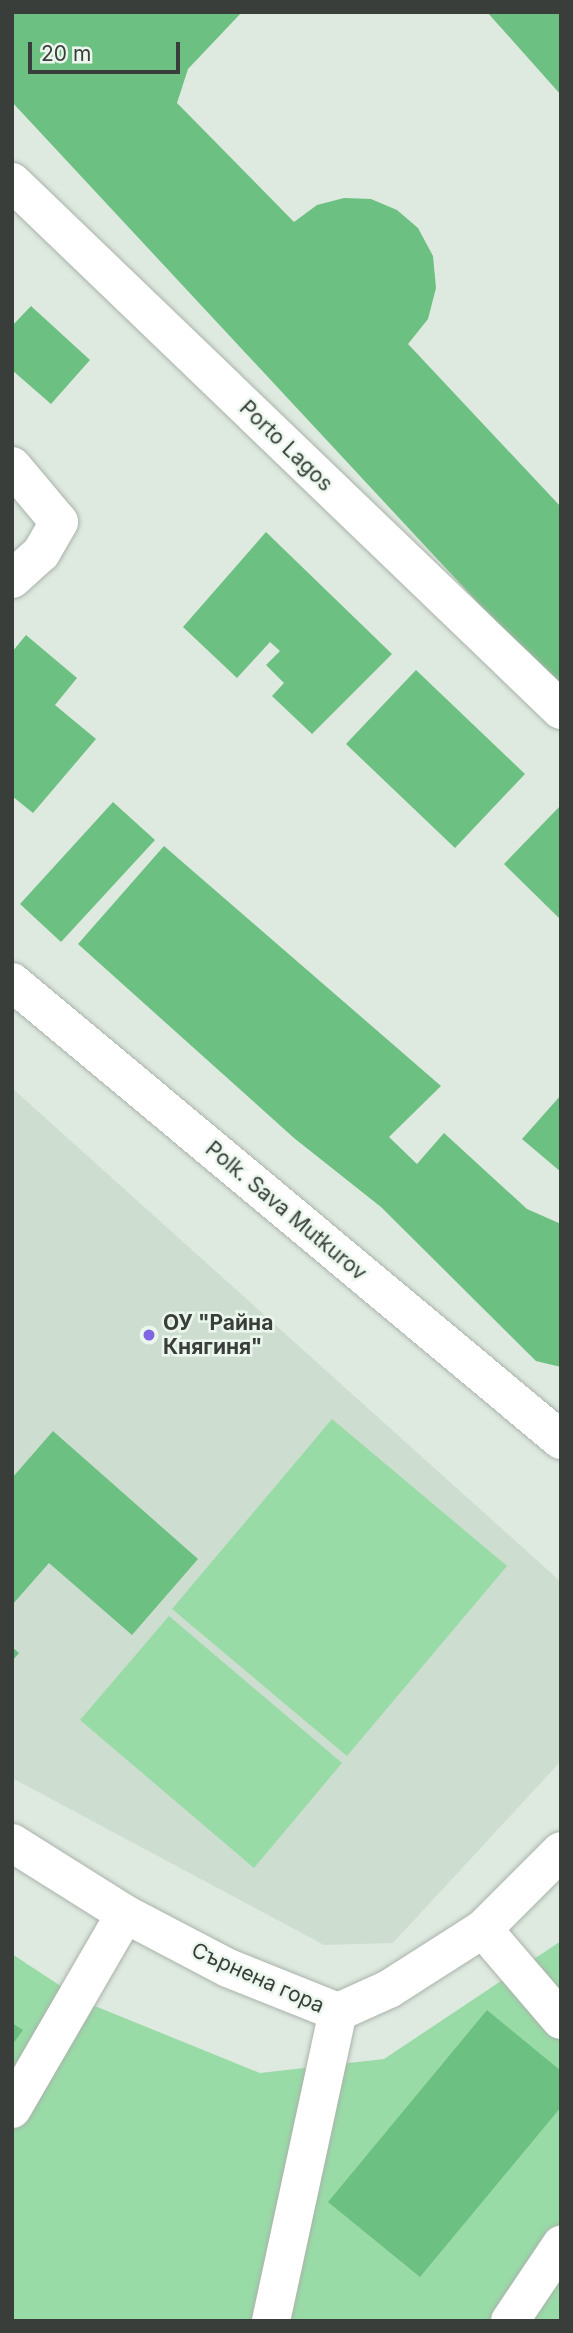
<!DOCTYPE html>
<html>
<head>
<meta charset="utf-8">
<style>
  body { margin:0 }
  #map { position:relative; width:573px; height:2333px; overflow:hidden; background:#dee9e0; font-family:Inter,sans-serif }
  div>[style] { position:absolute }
  .built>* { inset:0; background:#cdded0 }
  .green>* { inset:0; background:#99dba7 }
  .building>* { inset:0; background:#6cc081 }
  .roads { filter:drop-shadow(0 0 2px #a9b3aa) drop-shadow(0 0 2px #a9b3aa) }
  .minor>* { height:38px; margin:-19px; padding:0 19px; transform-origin:19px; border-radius:19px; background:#fff }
  .dots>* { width:19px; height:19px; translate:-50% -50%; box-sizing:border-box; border:4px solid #ebf7ed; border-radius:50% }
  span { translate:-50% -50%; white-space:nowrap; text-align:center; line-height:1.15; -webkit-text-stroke:5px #ebf7ed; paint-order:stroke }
  .street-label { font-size:21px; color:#393e3a }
  .poi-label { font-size:21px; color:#393e3a; font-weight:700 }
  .left { translate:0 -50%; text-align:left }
  .frame { position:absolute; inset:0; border:14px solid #393e3a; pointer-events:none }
  .scale { position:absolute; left:28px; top:42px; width:152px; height:32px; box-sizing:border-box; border:4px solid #393e3a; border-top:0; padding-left:9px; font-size:21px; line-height:24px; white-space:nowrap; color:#393e3a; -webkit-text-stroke:5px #ebf7ed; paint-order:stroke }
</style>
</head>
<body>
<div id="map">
  <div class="built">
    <i style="clip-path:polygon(12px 1088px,561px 1582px,561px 1761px,393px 1943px,324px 1945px,12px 1778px)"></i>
  </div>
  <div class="green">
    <i style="clip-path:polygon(332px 1419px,507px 1566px,347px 1756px,172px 1609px)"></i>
    <i style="clip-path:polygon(169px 1616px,342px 1763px,254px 1868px,80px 1720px)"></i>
    <i style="clip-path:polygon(561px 1941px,561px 2321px,12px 2321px,12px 1954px,85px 2002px,260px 2073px,384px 2059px)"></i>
  </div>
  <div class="building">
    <i style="clip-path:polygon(12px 12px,242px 12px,188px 69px,177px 103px,294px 222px,317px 205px,344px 198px,371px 199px,397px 210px,418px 228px,433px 256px,436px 288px,428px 319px,408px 344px,561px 507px,561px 692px,12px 102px)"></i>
    <i style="clip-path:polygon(487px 12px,561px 12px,561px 95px)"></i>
    <i style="clip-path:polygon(31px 306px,90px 360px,51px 404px,12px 370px,12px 326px)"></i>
    <i style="clip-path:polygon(266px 532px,392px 654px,312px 734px,272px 696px,284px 683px,266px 665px,280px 651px,270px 642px,237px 678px,183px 627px)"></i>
    <i style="clip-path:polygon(26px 635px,77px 678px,55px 705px,96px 739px,33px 813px,12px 796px,12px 652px)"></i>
    <i style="clip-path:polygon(416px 670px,525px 774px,455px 848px,346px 744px)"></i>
    <i style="clip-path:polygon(113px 802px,155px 840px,61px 942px,20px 904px)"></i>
    <i style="clip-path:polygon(561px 805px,561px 920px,504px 864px)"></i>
    <i style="clip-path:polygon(164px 846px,441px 1086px,389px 1137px,417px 1164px,444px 1133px,527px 1209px,561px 1224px,561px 1367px,536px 1361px,381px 1207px,294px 1138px,78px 944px)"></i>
    <i style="clip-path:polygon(561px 1095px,561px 1172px,522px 1139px)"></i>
    <i style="clip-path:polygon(53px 1431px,198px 1559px,132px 1635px,49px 1563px,12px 1605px,12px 1478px)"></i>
    <i style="clip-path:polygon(12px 1647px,19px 1653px,12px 1661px)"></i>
    <i style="clip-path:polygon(487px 2010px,561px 2071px,561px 2107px,420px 2277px,328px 2202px)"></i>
    <i style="clip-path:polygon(12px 2023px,23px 2030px,12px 2045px)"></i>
  </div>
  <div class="roads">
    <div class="minor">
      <i style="left:12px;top:182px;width:762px;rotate:43.88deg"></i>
      <i style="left:12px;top:466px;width:73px;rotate:50deg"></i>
      <i style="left:59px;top:522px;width:36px;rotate:120deg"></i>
      <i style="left:41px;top:553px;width:39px;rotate:138deg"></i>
      <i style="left:12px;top:982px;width:715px;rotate:39.84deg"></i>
      <i style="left:12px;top:1843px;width:133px;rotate:32.1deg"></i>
      <i style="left:125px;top:1914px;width:116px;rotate:27.7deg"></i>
      <i style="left:228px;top:1968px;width:118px;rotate:21.8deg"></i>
      <i style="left:338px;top:2012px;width:56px;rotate:-24.3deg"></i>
      <i style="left:389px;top:1989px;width:112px;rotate:-32.6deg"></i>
      <i style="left:483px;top:1929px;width:110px;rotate:-45deg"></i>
      <i style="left:483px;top:1929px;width:120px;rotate:49.4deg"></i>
      <i style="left:12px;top:2109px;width:225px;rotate:-59.9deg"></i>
      <i style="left:271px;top:2321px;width:316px;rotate:-77.8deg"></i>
      <i style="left:510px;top:2321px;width:92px;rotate:-56.1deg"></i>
    </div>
  </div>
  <div class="dots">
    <i style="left:149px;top:1335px;background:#8066e1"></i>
  </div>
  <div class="street-label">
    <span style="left:286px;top:446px;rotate:44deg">Porto Lagos</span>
    <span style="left:286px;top:1211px;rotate:40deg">Polk. Sava Mutkurov</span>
    <span style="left:258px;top:1978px;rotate:24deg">Сърнена гора</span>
  </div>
  <div class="poi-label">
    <span class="left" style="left:163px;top:1335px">ОУ "Райна<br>Княгиня"</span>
  </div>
  <div class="frame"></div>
  <div class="scale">20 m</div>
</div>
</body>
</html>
